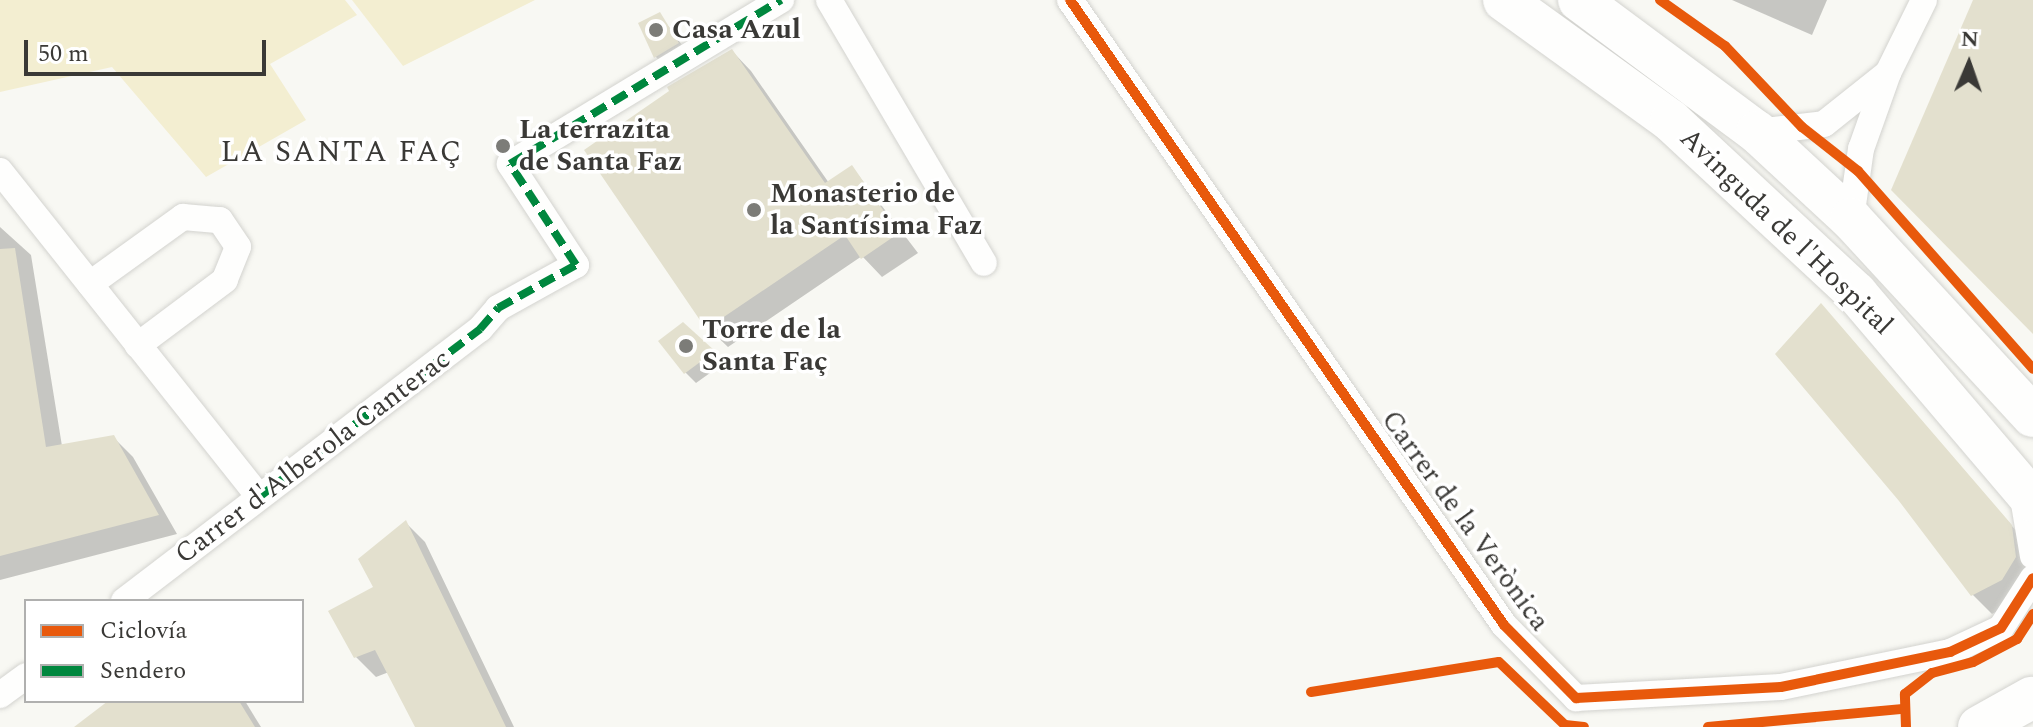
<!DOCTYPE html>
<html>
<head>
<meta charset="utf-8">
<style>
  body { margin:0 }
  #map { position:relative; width:2033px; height:727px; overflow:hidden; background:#f8f8f3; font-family:Spectral,serif }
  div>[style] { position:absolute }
  .green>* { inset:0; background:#f3eed1 }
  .shadow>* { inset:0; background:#0003 }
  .building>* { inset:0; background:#e3e0ce }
  .roads { filter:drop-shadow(0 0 2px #d3d3cf) drop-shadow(0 0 2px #d3d3cf) }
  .street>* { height:26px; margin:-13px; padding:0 13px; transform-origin:13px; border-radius:13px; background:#fefefd }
  .primary>* { height:42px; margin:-21px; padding:0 21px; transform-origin:21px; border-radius:21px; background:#fefefd }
  .quiet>* { height:8px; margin-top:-4px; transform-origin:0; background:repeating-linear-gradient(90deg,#00873e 0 16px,transparent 0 24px) }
  .cycleway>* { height:10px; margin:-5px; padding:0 5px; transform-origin:5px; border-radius:5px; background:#e8590c }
  .dots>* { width:22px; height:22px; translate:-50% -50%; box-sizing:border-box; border:4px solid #fff; border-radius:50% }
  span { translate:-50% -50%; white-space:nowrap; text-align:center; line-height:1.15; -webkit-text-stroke:7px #fff; paint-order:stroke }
  .poi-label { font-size:28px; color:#3a3936; font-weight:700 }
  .left { translate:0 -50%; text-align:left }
  .street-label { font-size:28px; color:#3a3936 }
  .neighbourhood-label { font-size:30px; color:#3a3936; letter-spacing:2px }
  .legend { position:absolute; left:24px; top:599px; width:280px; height:104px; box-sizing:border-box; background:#fff; border:2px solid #b0b0af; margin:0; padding:10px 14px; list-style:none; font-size:24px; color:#3a3936 }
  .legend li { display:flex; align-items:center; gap:16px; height:40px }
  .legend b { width:40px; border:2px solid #b0b0af }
  .north { position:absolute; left:1929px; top:24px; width:80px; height:80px; -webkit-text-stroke:6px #fff; paint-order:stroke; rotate:2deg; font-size:22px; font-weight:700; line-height:32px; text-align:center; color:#3a3936 }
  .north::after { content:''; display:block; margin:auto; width:28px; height:36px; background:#3a3936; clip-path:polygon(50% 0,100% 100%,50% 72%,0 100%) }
  .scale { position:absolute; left:24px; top:40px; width:242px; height:36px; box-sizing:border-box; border:4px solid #3a3936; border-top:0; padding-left:10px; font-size:24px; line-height:28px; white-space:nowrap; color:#3a3936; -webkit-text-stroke:6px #fff; paint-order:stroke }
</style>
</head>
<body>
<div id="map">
  <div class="green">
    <i style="clip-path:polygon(0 0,345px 0,357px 15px,270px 64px,306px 120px,206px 177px,112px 67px,0 92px)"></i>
    <i style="clip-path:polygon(352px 0,535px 0,403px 66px)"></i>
  </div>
  <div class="shadow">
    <i style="clip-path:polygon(1732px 0,1827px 0,1812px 35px)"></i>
    <i style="clip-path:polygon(660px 15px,693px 60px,671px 73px,656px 57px)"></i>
    <i style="clip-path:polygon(732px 51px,751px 71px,829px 183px,852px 167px,918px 253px,882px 277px,862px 256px,728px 347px,708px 328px)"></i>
    <i style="clip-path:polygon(0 227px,31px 255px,62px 446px,113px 437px,133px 457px,177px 534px,0 580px)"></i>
    <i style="clip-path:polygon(682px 324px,724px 363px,696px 383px,685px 372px)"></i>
    <i style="clip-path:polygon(1840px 326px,2030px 547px,2021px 599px,1992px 614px,1972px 594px)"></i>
    <i style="clip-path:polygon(406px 523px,425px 542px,514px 727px,417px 727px,389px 672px,376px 677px,356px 657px,376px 587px)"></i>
    <i style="clip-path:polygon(112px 701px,245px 701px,261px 727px,78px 727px)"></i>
  </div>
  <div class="building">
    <i style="clip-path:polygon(1973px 0,2033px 0,2033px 334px,1891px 190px)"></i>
    <i style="clip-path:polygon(660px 12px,679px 43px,654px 58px,638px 23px)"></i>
    <i style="clip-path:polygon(732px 49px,825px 183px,852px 165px,899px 233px,861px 259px,845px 235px,706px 329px,584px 150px,669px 91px,667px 87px)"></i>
    <i style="clip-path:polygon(15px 248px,46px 447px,114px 435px,159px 515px,0 556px,0 249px)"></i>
    <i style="clip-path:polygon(1821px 303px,2012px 525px,2016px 557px,2002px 580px,1971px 596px,1899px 501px,1775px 354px)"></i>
    <i style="clip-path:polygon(683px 322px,715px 351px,684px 374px,658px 341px)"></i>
    <i style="clip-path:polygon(406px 520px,506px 727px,415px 727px,375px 650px,354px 658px,328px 611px,373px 587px,358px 559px)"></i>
    <i style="clip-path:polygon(108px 701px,239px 701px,255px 727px,74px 727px)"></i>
  </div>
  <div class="roads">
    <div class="street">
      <i style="left:829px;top:0;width:305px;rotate:59.5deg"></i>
      <i style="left:1070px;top:0;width:761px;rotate:55.22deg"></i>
      <i style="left:1504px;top:625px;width:103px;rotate:45.4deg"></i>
      <i style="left:1576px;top:698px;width:205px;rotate:-3.1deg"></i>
      <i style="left:1781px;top:687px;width:173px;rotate:-11.7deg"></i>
      <i style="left:1950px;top:652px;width:56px;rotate:-25.2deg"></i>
      <i style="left:2001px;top:628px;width:59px;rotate:-57.4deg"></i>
      <i style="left:1757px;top:132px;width:67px;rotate:-6.8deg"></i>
      <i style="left:1824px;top:124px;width:82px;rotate:-38.6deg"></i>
      <i style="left:0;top:171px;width:416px;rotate:51.5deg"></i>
      <i style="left:1851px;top:219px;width:71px;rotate:-81.9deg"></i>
      <i style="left:1861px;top:149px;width:81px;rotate:-70.4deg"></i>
      <i style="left:1888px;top:73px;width:81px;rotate:-63.7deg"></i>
      <i style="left:90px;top:284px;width:115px;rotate:-35.8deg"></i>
      <i style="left:183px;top:217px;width:37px;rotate:5deg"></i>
      <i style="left:220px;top:220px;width:32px;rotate:56deg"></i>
      <i style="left:238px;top:247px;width:35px;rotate:112deg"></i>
      <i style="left:225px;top:280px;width:109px;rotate:143.2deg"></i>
      <i style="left:2021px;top:486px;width:71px;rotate:80.3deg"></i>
      <i style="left:124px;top:601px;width:448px;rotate:-37.4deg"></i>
      <i style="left:480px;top:329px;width:28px;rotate:-49deg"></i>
      <i style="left:498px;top:308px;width:89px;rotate:-28.9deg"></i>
      <i style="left:576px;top:265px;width:121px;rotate:-123.2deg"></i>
      <i style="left:510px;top:164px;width:317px;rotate:-31.2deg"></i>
      <i style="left:0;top:695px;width:32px;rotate:-36deg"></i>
    </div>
    <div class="primary">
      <i style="left:1504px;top:0;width:206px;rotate:35.9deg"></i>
      <i style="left:1671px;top:121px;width:253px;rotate:42.9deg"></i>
      <i style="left:1856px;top:293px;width:273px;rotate:49.6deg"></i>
      <i style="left:1579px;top:0;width:222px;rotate:36.6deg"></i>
      <i style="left:1757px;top:132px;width:128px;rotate:42.8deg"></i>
      <i style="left:1851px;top:219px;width:268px;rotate:47.3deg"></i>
      <i style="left:1979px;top:727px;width:60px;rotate:-29.1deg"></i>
    </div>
  </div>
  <div class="quiet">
    <i style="left:259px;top:497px;width:278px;rotate:-37.2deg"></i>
    <i style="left:480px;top:329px;width:28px;rotate:-49deg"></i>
    <i style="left:498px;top:308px;width:89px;rotate:-28.9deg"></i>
    <i style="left:576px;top:265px;width:121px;rotate:-123.2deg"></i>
    <i style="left:510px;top:164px;width:317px;rotate:-31.2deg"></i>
  </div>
  <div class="cycleway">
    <i style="left:1070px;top:0;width:761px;rotate:55.22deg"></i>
    <i style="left:1504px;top:625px;width:103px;rotate:45.4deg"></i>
    <i style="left:1576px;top:698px;width:205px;rotate:-3.1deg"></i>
    <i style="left:1781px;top:687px;width:173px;rotate:-11.7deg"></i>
    <i style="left:1950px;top:652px;width:56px;rotate:-25.2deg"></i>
    <i style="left:2001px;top:628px;width:59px;rotate:-57.4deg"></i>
    <i style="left:1660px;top:0;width:80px;rotate:35.3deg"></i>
    <i style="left:1725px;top:46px;width:112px;rotate:46.5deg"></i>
    <i style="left:1802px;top:127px;width:71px;rotate:38.2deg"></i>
    <i style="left:1858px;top:171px;width:264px;rotate:48.5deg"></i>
    <i style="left:1311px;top:692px;width:190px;rotate:-9.1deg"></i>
    <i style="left:1499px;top:662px;width:91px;rotate:43.7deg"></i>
    <i style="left:1565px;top:725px;width:19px;rotate:6deg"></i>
    <i style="left:1708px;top:727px;width:196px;rotate:-5.3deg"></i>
    <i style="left:1906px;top:727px;width:33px;rotate:-92deg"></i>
    <i style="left:1905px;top:694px;width:34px;rotate:-38deg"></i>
    <i style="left:1932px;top:673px;width:42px;rotate:-15deg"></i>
    <i style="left:1973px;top:662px;width:50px;rotate:-27.6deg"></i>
    <i style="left:2017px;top:639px;width:30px;rotate:-57deg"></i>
  </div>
  <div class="dots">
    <i style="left:656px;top:30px;background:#7c7c78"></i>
    <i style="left:503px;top:146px;background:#7c7c78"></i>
    <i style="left:754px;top:210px;background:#7c7c78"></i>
    <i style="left:686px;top:346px;background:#7c7c78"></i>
  </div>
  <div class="poi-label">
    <span class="left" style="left:672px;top:30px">Casa Azul</span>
    <span class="left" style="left:519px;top:146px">La terrazita<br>de Santa Faz</span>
    <span class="left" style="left:770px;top:210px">Monasterio de<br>la Santísima Faz</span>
    <span class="left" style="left:702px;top:346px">Torre de la<br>Santa Faç</span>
  </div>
  <div class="street-label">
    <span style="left:1786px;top:232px;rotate:44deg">Avinguda de l'Hospital</span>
    <span style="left:313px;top:457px;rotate:-37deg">Carrer d'Alberola Canterac</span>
    <span style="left:1465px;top:521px;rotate:54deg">Carrer de la Verònica</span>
  </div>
  <div class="neighbourhood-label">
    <span style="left:342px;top:152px">LA SANTA FAÇ</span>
  </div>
  <ul class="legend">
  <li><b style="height:10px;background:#e8590c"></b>Ciclovía</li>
  <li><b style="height:10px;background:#00873e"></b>Sendero</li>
  </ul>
  <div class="north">N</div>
  <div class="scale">50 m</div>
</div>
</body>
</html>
